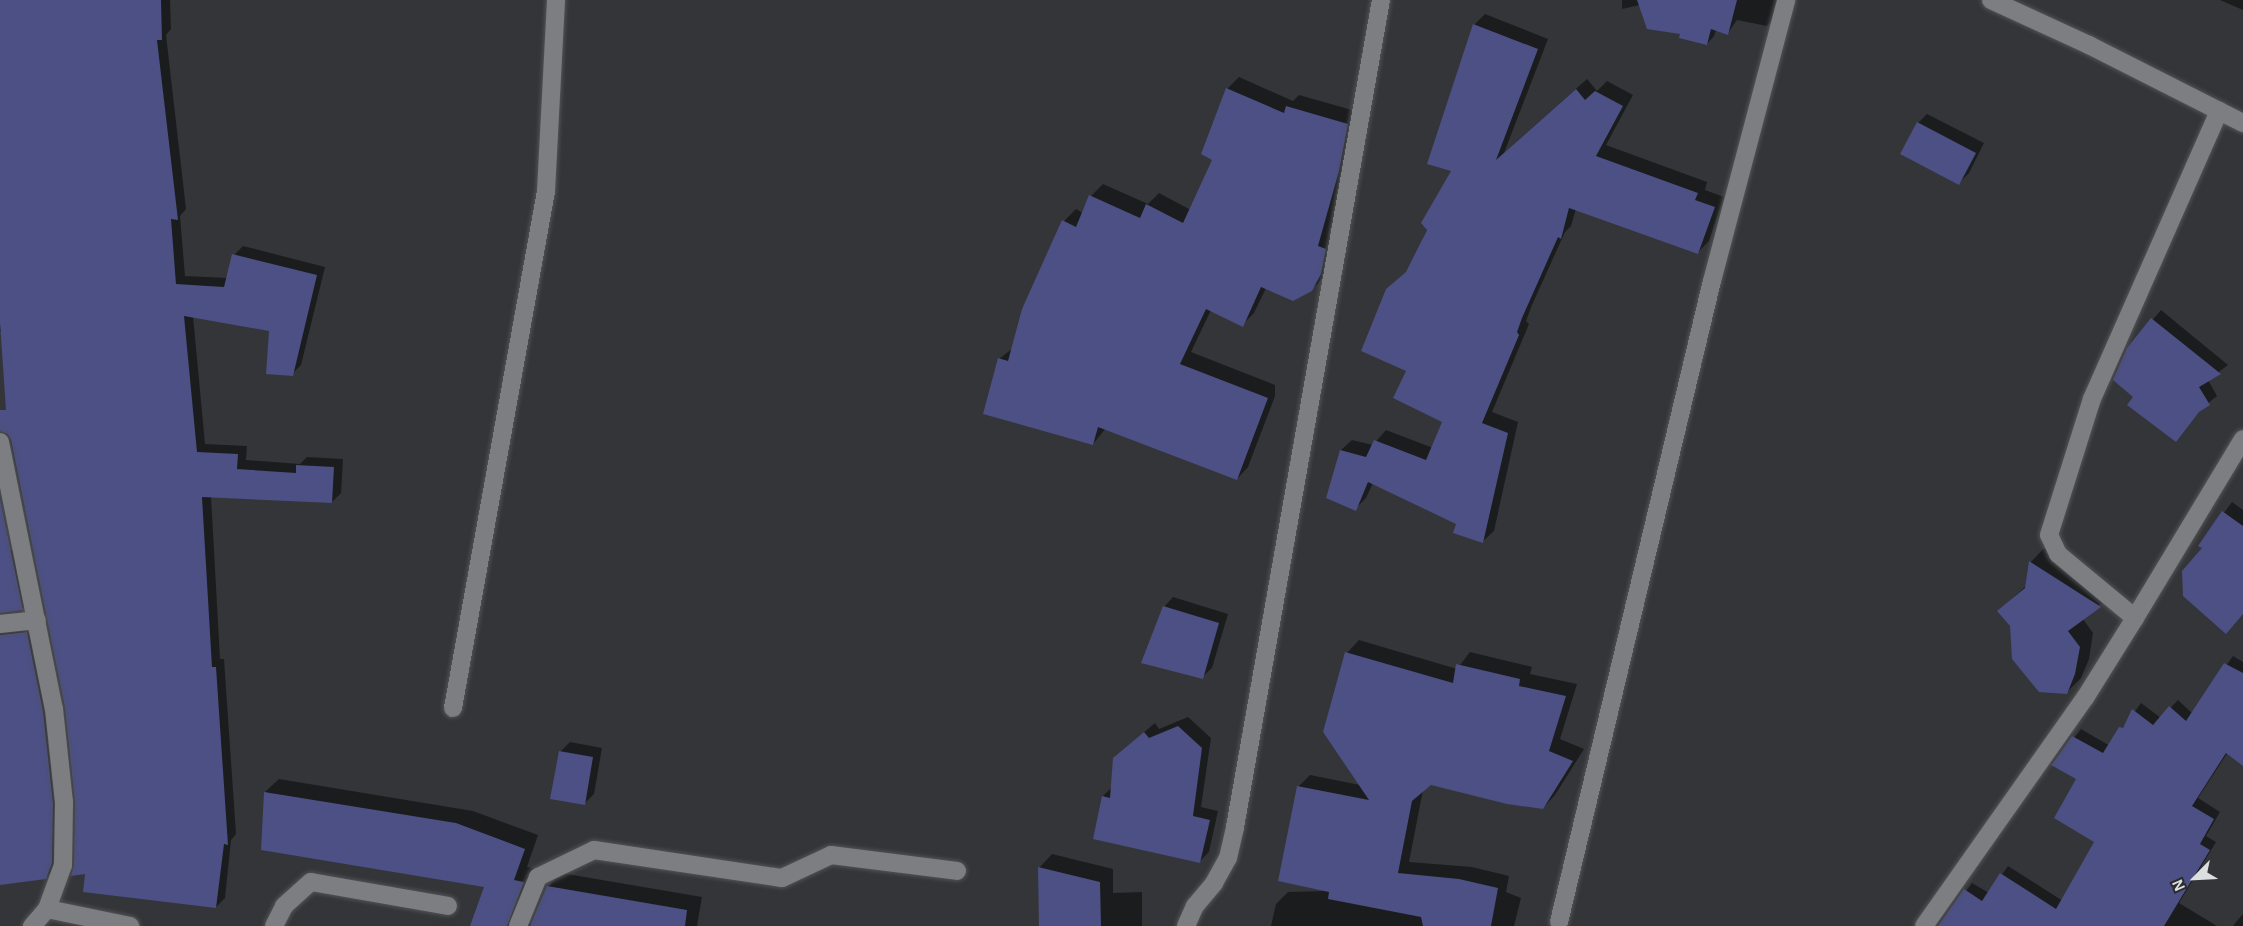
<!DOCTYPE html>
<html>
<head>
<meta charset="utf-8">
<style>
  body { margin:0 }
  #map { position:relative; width:2243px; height:926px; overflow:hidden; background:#343538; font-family:"Alegreya Sans",sans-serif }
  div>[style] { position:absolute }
  .shadow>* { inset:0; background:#0007 }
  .building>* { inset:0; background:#4c5084 }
  .roads { filter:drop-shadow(0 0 2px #525356) drop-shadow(0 0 2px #525356) }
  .service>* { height:18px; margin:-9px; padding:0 9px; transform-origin:9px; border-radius:9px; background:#7d7e82 }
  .minor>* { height:18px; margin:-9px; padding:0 9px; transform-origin:9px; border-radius:9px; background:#7d7e82 }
  .secondary>* { height:18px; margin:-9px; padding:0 9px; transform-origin:9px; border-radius:9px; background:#7d7e82 }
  span { translate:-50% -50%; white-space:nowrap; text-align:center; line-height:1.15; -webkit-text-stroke:4.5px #2a2b2e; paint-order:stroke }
  .north { position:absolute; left:2165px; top:848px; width:60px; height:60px; -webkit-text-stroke:4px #2a2b2e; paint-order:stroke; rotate:246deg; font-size:16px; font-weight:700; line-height:24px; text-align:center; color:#dddee0 }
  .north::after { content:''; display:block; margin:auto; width:21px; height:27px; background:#dddee0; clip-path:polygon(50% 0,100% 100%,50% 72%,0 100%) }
</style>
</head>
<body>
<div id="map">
  <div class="shadow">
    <i style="clip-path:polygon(0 0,170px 0,171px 29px,166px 35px,186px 209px,180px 216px,185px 276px,228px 278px,234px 255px,243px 246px,325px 267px,301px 365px,292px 374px,270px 330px,193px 316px,205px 444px,247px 446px,246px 460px,300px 464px,307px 457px,343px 459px,341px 493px,332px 502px,211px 496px,220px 659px,224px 659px,236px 834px,231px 840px,225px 898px,216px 907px,87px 873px,76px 865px,77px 802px,67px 708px,9px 434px,2px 332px,0 332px)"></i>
    <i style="clip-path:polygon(1622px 0,1778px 0,1774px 18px,1767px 26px,1737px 20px,1728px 33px,1716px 30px,1714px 36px,1707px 44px,1640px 5px,1622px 9px)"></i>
    <i style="clip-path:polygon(2220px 0,2243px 0,2243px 10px)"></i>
    <i style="clip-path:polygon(1485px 14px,1548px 39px,1504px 153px,1587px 79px,1597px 91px,1607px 81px,1633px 95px,1606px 145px,1707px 182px,1705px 190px,1724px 197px,1709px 241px,1698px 252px,1576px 209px,1571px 226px,1565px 232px,1532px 305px,1526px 321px,1529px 324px,1492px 412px,1518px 422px,1494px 531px,1483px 541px,1458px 523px,1373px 483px,1366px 498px,1355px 509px,1341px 450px,1352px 440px,1373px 445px,1386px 430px,1433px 448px,1444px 421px,1408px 371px,1409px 270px,1453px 170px,1474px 25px)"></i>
    <i style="clip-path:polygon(1239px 77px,1293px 101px,1299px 95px,1359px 112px,1351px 158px,1329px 234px,1337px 238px,1324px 277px,1311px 290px,1266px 288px,1254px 313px,1242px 325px,1211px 310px,1191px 352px,1275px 385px,1275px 396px,1248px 467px,1237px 479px,1106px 428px,1093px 444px,999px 359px,1013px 348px,1064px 221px,1076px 209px,1083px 213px,1091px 196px,1103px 184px,1148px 204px,1159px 193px,1191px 210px,1214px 159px,1227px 89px)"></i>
    <i style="clip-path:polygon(1927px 114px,1984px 143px,1969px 173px,1959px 183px,1918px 123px)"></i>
    <i style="clip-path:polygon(2161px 310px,2228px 365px,2208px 380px,2217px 396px,2202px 408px,2176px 440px,2128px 349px)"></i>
    <i style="clip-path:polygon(2232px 502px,2243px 510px,2243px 614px,2200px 545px)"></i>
    <i style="clip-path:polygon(0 544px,2px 552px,20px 549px,30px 600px,22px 609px,0 612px)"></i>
    <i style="clip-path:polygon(2044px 548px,2113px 593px,2083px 619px,2093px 633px,2089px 659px,2081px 678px,2067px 692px,1999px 611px,2027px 585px,2031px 562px)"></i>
    <i style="clip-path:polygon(1173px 597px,1228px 614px,1212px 668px,1202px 677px,1164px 607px)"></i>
    <i style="clip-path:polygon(0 620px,35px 625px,61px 793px,54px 869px,45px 878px,0 884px)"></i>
    <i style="clip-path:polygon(1359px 640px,1457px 669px,1470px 652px,1532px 667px,1530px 674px,1577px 684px,1560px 739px,1584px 749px,1555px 795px,1543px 808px,1430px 784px,1423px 790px,1409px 862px,1472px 867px,1509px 876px,1506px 892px,1521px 898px,1514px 926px,1271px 926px,1276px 904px,1288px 892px,1325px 891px,1298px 787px,1310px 775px,1360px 785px,1347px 653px)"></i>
    <i style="clip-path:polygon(2233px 656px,2243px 662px,2243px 764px,2228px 752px,2198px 798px,2220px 812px,2206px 836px,2216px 842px,2179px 903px,2217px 926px,1940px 926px,1972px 883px,1989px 893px,2008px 866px,2063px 901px,2096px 842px,2078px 779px,2053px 765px,2081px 729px,2110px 746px,2141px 703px,2161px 718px,2178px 700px,2193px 714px)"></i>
    <i style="clip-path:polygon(1188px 717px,1211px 738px,1201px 807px,1218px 811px,1209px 852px,1199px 862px,1103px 796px,1112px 787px,1124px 749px,1155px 723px,1159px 729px)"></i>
    <i style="clip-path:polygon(570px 742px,602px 748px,594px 794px,584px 804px,560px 752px)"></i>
    <i style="clip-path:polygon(279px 779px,473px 811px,538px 835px,527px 867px,536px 869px,528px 924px,533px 923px,548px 887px,561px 873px,702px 897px,697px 926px,472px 926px,486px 886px,265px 792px)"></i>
    <i style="clip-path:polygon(1052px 854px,1113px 869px,1113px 893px,1142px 892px,1142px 926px,1040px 926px,1039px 868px)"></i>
    <i style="clip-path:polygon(2243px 914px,2243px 926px,2233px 926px,2236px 922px)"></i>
  </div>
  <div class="building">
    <i style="clip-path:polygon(0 0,161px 0,162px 40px,157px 40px,178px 220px,171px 219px,176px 284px,224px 287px,232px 254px,317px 275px,293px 376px,266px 374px,269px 331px,184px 316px,197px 452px,238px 454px,237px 469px,296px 473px,296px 465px,334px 467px,332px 503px,202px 497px,212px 667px,216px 667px,228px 845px,224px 844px,216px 908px,83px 892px,85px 874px,71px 876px,74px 865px,75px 802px,65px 708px,11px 440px,8px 434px,0 431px,0 410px,6px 410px,0 323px)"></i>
    <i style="clip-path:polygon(1637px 0,1737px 0,1728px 35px,1711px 29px,1707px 45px,1679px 38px,1680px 34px,1647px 29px)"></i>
    <i style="clip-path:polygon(1473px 24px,1538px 49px,1496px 160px,1576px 89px,1585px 100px,1595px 91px,1623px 106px,1596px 156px,1698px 193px,1695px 200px,1715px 207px,1698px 254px,1569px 208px,1561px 239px,1558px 237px,1522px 318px,1517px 332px,1519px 335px,1482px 423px,1508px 433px,1483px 543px,1453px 533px,1456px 524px,1368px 482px,1356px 511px,1326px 498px,1340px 450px,1366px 457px,1374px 440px,1426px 460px,1442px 422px,1393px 398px,1406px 371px,1361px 351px,1386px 289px,1406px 272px,1427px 230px,1421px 223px,1451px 171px,1427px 164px)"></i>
    <i style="clip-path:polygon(1226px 88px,1284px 113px,1286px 106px,1348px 124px,1339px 171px,1318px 246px,1326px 249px,1321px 274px,1312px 291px,1293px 301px,1261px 287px,1243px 327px,1206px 309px,1180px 364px,1268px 398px,1237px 480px,1098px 427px,1093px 445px,983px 414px,998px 358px,1008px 361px,1022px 309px,1062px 220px,1076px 227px,1089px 195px,1140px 218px,1146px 204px,1183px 223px,1212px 160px,1201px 154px)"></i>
    <i style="clip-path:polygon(1917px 122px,1976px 153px,1959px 185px,1900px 154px)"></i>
    <i style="clip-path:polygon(2151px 318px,2221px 374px,2199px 387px,2210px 405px,2199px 412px,2176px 442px,2127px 405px,2133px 397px,2113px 380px,2127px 348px)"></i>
    <i style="clip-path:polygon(0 499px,23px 610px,0 613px)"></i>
    <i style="clip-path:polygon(2222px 511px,2243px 526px,2243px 614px,2226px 634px,2183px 596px,2182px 571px,2202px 548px,2198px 546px)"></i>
    <i style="clip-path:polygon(2029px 561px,2101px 607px,2068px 631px,2080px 647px,2075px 674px,2067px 694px,2039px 692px,2012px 659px,2010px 626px,1997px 611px,2025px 588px)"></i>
    <i style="clip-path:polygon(1163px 606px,1219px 623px,1203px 679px,1141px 663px)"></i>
    <i style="clip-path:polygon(27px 632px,43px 711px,53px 803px,52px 863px,46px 879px,0 885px,0 635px)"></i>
    <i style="clip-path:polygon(1345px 652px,1453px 683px,1456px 664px,1520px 679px,1519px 686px,1566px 696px,1549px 751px,1573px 761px,1543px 809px,1507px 804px,1431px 785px,1412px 801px,1398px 873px,1459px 879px,1498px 888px,1491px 926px,1423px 926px,1421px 917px,1328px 899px,1329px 892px,1278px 881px,1297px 786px,1369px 800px,1323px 732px)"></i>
    <i style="clip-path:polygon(2224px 663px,2243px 673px,2243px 766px,2226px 753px,2192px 806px,2214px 819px,2200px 844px,2210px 850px,2164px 926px,1938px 926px,1964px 889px,1982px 901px,2000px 873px,2056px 909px,2094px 842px,2054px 818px,2076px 779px,2051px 765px,2053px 763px,2072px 736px,2103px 753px,2119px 727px,2123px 728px,2132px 709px,2153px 725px,2169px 706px,2186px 721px)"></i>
    <i style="clip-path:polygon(1178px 726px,1202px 748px,1193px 816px,1210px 820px,1200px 863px,1093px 839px,1102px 796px,1110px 798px,1113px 758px,1144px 732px,1149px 738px)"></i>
    <i style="clip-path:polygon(559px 751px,593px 757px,585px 805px,550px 799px)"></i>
    <i style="clip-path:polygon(264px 792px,456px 823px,525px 849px,514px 880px,524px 882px,507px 926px,470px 926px,484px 887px,261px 850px)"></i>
    <i style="clip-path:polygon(1038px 867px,1100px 882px,1101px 926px,1039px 926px)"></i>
    <i style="clip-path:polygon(547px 886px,687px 910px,685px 926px,530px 926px)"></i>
  </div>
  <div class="roads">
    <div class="service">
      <i style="left:453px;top:708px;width:525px;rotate:-79.8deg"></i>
      <i style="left:546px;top:191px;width:191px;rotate:-87deg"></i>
      <i style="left:274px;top:926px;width:22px;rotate:-63deg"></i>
      <i style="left:284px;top:906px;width:36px;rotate:-42deg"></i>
      <i style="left:311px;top:882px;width:139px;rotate:9.9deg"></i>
      <i style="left:518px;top:926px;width:53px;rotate:-67.8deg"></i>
      <i style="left:538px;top:877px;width:62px;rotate:-25.7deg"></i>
      <i style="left:594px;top:850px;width:190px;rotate:8.5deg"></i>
      <i style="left:782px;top:878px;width:54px;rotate:-25.1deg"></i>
      <i style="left:831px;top:855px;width:127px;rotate:7.2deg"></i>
    </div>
    <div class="minor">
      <i style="left:0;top:442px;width:272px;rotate:78.6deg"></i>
      <i style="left:54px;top:709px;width:94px;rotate:83.9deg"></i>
      <i style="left:64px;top:802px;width:63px;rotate:90.9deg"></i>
      <i style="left:63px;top:865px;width:47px;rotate:110deg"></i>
      <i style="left:47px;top:909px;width:23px;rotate:131deg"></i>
      <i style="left:2135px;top:618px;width:209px;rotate:-58.9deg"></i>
      <i style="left:0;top:624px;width:37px;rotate:-6deg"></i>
      <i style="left:47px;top:909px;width:85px;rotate:11.6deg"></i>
      <i style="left:1559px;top:922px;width:659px;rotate:-76.58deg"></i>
      <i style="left:1712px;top:281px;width:291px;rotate:-75.2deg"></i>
      <i style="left:1186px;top:926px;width:22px;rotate:-66deg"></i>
      <i style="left:1195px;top:906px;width:30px;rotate:-50deg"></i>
      <i style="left:1214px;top:883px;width:29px;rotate:-61deg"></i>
      <i style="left:1228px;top:858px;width:32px;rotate:-77deg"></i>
      <i style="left:1235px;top:827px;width:840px;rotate:-79.99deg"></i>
      <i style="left:1924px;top:926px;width:279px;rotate:-54.8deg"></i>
      <i style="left:2085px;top:698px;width:94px;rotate:-58deg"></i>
      <i style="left:2135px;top:618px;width:100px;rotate:-140.3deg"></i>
      <i style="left:2058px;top:554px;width:21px;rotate:-115deg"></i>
      <i style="left:2049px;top:535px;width:143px;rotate:-72.5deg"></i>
      <i style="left:2092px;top:399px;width:315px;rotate:-66.2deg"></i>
    </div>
    <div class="secondary">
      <i style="left:1991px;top:0;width:108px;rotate:24.7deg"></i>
      <i style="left:2089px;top:45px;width:173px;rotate:26.9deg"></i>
    </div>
  </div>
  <div class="north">N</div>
</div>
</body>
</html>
